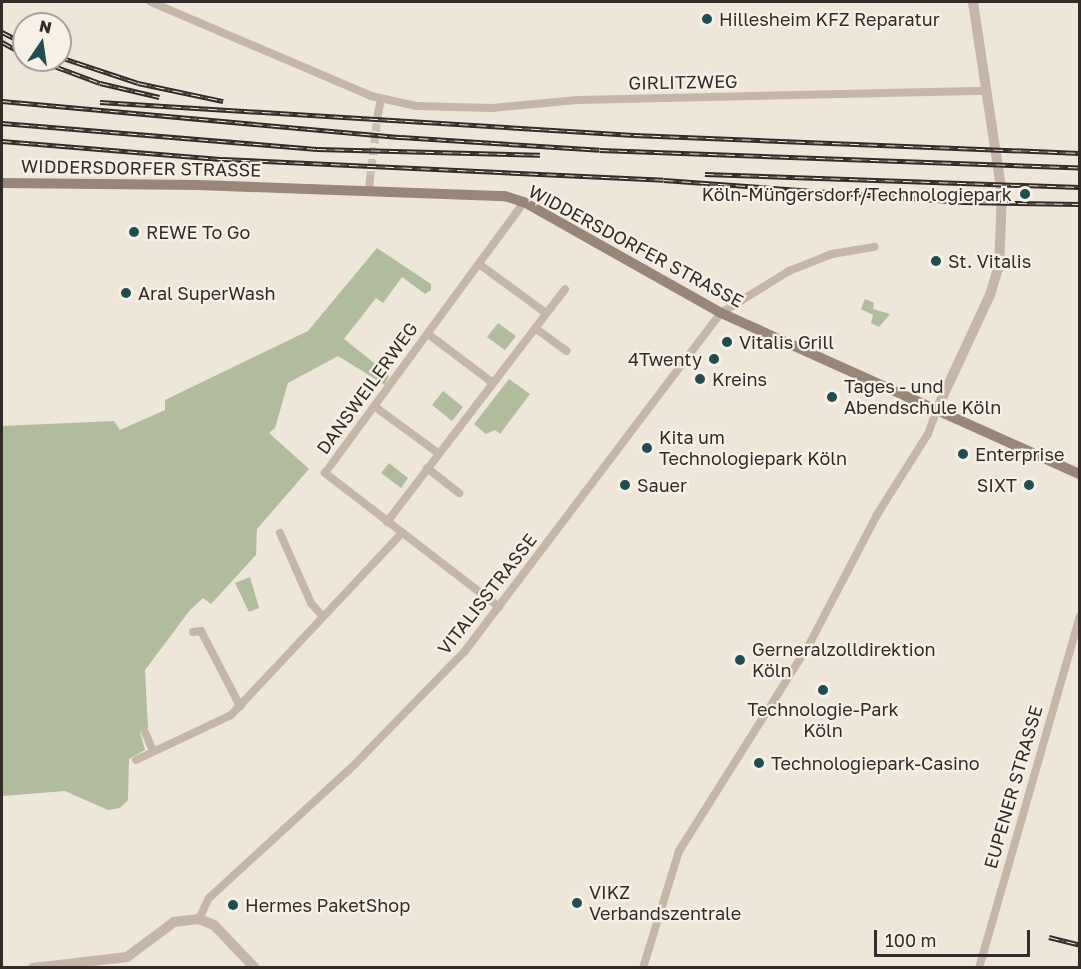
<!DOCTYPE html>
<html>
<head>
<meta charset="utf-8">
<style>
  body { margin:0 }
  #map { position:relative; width:1081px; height:969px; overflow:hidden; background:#efe6da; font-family:"Golos Text",sans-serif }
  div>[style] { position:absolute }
  .green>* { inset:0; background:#b0bc9c }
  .minor-tunnel>* { height:8px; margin-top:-4px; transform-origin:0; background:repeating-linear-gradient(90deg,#c9c1b6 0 8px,transparent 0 12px) }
  .minor>* { height:8px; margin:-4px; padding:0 4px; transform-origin:4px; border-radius:4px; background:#c6b6a7 }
  .tertiary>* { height:10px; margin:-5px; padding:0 5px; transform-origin:5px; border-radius:5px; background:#c6b6a7 }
  .secondary>* { height:10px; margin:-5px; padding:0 5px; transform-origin:5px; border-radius:5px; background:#998679 }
  .rail>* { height:5px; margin-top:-2.5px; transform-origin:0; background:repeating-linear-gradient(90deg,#f7f0e6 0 9px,#332b27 0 18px); box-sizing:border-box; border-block:2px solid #332b27 }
  .dots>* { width:16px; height:16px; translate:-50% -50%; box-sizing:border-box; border:3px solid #f7f0e6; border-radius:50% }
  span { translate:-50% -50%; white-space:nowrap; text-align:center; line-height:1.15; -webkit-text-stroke:4.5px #f7f0e6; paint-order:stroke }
  .poi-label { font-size:18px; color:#332b27 }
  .left { translate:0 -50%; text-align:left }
  .right { translate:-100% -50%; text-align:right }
  .street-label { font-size:18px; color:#332b27 }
  .frame { position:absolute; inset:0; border:3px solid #332b27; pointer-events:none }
  .north { position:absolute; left:12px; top:12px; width:60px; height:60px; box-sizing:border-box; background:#f7f0e6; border:2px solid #a9a19a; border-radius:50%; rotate:13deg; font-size:16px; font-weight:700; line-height:24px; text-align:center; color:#332b27 }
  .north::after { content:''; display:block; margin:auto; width:21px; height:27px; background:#214c50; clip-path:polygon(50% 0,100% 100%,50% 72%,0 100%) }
  .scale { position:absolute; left:874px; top:930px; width:156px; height:27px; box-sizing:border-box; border:3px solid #332b27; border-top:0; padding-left:8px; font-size:18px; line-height:21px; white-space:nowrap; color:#332b27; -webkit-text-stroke:4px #f7f0e6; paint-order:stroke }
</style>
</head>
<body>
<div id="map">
  <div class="green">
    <i style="clip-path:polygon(377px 248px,431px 284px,431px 290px,425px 294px,402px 277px,383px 303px,376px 298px,344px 339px,383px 370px,389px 376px,385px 385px,338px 356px,288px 383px,275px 428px,269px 433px,309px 469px,257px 529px,256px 555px,211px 604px,203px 598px,190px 610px,145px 670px,148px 728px,140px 732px,145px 750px,129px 759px,128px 800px,120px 808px,108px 810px,65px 791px,2px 796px,2px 426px,114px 421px,120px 430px,165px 410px,165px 400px,308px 331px)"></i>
    <i style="clip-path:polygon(865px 299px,874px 303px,873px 309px,890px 314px,879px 327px,871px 323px,873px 315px,861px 309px)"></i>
    <i style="clip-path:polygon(498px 323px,516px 336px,505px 350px,487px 337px)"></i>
    <i style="clip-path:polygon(509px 379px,530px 394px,500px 434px,495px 430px,486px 434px,474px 424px)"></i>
    <i style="clip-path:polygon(443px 391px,463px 407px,452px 421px,432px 405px)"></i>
    <i style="clip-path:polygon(389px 463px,408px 478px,401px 488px,381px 473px)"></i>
    <i style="clip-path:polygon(250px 577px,259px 608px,249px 612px,235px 583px)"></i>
  </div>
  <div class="minor-tunnel">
    <i style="left:370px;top:179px;width:66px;rotate:-83.1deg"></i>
  </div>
  <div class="minor">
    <i style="left:151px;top:2px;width:239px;rotate:23.1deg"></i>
    <i style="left:371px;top:96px;width:46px;rotate:12.5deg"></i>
    <i style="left:416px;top:106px;width:76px;rotate:1.5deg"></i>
    <i style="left:492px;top:108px;width:86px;rotate:-5.3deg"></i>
    <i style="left:578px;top:100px;width:408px;rotate:-1.3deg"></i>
    <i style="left:378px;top:113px;width:13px;rotate:-77deg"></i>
    <i style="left:369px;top:190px;width:11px;rotate:-85deg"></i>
    <i style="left:479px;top:264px;width:83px;rotate:36.2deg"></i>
    <i style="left:535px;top:328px;width:39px;rotate:36deg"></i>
    <i style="left:428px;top:334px;width:81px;rotate:37deg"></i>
    <i style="left:374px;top:406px;width:79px;rotate:36.3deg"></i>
    <i style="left:427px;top:468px;width:41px;rotate:38deg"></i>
    <i style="left:387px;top:522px;width:293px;rotate:-52.6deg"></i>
    <i style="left:280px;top:533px;width:77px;rotate:66.1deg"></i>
    <i style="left:311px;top:603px;width:18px;rotate:49deg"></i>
    <i style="left:499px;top:607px;width:220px;rotate:-142.4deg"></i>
    <i style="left:325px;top:473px;width:336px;rotate:-53.7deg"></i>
    <i style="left:193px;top:632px;width:8px;rotate:-7deg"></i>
    <i style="left:201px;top:631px;width:85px;rotate:62.5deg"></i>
    <i style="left:145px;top:732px;width:21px;rotate:67deg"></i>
    <i style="left:136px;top:760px;width:105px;rotate:-25.3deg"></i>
    <i style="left:231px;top:715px;width:250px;rotate:-46.8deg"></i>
    <i style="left:199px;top:919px;width:23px;rotate:-65deg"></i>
    <i style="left:209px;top:898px;width:198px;rotate:-42.5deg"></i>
    <i style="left:355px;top:764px;width:158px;rotate:-45.8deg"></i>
    <i style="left:465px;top:651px;width:424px;rotate:-52.9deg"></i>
    <i style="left:721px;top:313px;width:80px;rotate:-31.7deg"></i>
    <i style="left:789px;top:271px;width:46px;rotate:-21.6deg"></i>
    <i style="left:832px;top:254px;width:43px;rotate:-9.5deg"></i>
    <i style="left:643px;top:968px;width:122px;rotate:-72.9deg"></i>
    <i style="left:679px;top:851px;width:248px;rotate:-57.8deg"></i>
    <i style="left:811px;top:641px;width:144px;rotate:-62.4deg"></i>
    <i style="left:878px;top:513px;width:93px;rotate:-57.7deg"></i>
    <i style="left:928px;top:434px;width:27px;rotate:-70deg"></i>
    <i style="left:979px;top:968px;width:366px;rotate:-74deg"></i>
  </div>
  <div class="tertiary">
    <i style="left:937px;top:409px;width:126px;rotate:-65.1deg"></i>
    <i style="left:990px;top:295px;width:30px;rotate:-73deg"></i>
    <i style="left:999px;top:266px;width:72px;rotate:-87.6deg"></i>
    <i style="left:1002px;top:194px;width:194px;rotate:-98.6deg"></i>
    <i style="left:33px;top:968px;width:95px;rotate:-6.7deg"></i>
    <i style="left:127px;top:957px;width:59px;rotate:-36.7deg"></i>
    <i style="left:174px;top:922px;width:25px;rotate:-7deg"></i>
    <i style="left:199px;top:919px;width:16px;rotate:22deg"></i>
    <i style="left:214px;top:925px;width:59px;rotate:46.4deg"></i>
  </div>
  <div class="secondary">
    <i style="left:2px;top:183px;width:196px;rotate:0.6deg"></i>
    <i style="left:198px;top:185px;width:307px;rotate:2.1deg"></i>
    <i style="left:505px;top:196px;width:20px;rotate:18deg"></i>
    <i style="left:524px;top:202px;width:226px;rotate:29.4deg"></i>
    <i style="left:721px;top:313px;width:393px;rotate:24.2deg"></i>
  </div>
  <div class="rail">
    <i style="left:2px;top:32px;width:25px;rotate:27deg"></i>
    <i style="left:2px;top:42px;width:25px;rotate:29deg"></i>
    <i style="left:60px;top:57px;width:82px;rotate:18.4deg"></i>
    <i style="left:138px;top:83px;width:87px;rotate:12deg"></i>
    <i style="left:38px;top:60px;width:66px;rotate:20.4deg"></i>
    <i style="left:100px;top:83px;width:61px;rotate:13.3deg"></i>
    <i style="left:2px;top:101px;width:401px;rotate:5.2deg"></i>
    <i style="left:401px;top:137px;width:199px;rotate:3.7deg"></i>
    <i style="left:600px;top:150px;width:480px;rotate:2.1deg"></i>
    <i style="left:100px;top:102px;width:535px;rotate:3.54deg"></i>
    <i style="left:634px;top:135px;width:446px;rotate:2.3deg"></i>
    <i style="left:2px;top:123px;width:316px;rotate:4.7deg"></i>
    <i style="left:317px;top:149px;width:223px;rotate:1.5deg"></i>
    <i style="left:2px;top:141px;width:222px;rotate:4.7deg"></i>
    <i style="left:223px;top:159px;width:441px;rotate:2.7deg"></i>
    <i style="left:664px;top:180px;width:301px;rotate:4.2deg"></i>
    <i style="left:964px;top:202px;width:116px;rotate:1deg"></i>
    <i style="left:705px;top:174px;width:375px;rotate:2deg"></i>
    <i style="left:1049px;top:937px;width:32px;rotate:14deg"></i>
  </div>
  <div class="dots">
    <i style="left:707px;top:19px;background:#214c50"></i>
    <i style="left:1025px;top:194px;background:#214c50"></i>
    <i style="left:134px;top:232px;background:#214c50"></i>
    <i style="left:936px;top:261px;background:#214c50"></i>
    <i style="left:126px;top:293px;background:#214c50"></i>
    <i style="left:727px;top:342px;background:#214c50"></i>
    <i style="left:714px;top:359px;background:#214c50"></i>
    <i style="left:700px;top:379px;background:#214c50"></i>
    <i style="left:832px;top:397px;background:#214c50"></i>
    <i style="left:647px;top:448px;background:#214c50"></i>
    <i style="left:963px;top:454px;background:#214c50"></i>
    <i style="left:625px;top:485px;background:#214c50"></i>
    <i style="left:1029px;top:485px;background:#214c50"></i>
    <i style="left:740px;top:660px;background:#214c50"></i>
    <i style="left:823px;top:690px;background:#214c50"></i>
    <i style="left:759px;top:763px;background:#214c50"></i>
    <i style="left:577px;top:903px;background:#214c50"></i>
    <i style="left:233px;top:905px;background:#214c50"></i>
  </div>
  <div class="poi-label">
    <span class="left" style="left:719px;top:19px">Hillesheim KFZ Reparatur</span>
    <span class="right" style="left:1012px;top:194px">Köln-Müngersdorf/Technologiepark</span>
    <span class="left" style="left:146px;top:232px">REWE To Go</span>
    <span class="left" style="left:948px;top:261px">St. Vitalis</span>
    <span class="left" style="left:138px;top:293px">Aral SuperWash</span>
    <span class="left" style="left:739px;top:342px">Vitalis Grill</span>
    <span class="right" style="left:702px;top:359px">4Twenty</span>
    <span class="left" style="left:712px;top:379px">Kreins</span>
    <span class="left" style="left:844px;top:397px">Tages - und<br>Abendschule Köln</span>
    <span class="left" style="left:659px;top:448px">Kita um<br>Technologiepark Köln</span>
    <span class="left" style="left:975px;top:454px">Enterprise</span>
    <span class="left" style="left:637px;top:485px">Sauer</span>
    <span class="right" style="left:1017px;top:485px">SIXT</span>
    <span class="left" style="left:752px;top:660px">Gerneralzolldirektion<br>Köln</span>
    <span style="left:823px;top:720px">Technologie-Park<br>Köln</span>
    <span class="left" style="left:771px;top:763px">Technologiepark-Casino</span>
    <span class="left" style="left:589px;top:903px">VIKZ<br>Verbandszentrale</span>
    <span class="left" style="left:245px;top:905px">Hermes PaketShop</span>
  </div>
  <div class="street-label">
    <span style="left:683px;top:82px;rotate:-1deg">GIRLITZWEG</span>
    <span style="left:141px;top:168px;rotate:1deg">WIDDERSDORFER STRASSE</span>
    <span style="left:636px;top:246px;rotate:28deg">WIDDERSDORFER STRASSE</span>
    <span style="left:367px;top:388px;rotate:-54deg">DANSWEILERWEG</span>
    <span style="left:487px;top:594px;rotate:-52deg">VITALISSTRASSE</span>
    <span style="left:1013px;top:787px;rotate:-74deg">EUPENER STRASSE</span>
  </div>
  <div class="frame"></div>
  <div class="north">N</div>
  <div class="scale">100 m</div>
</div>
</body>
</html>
